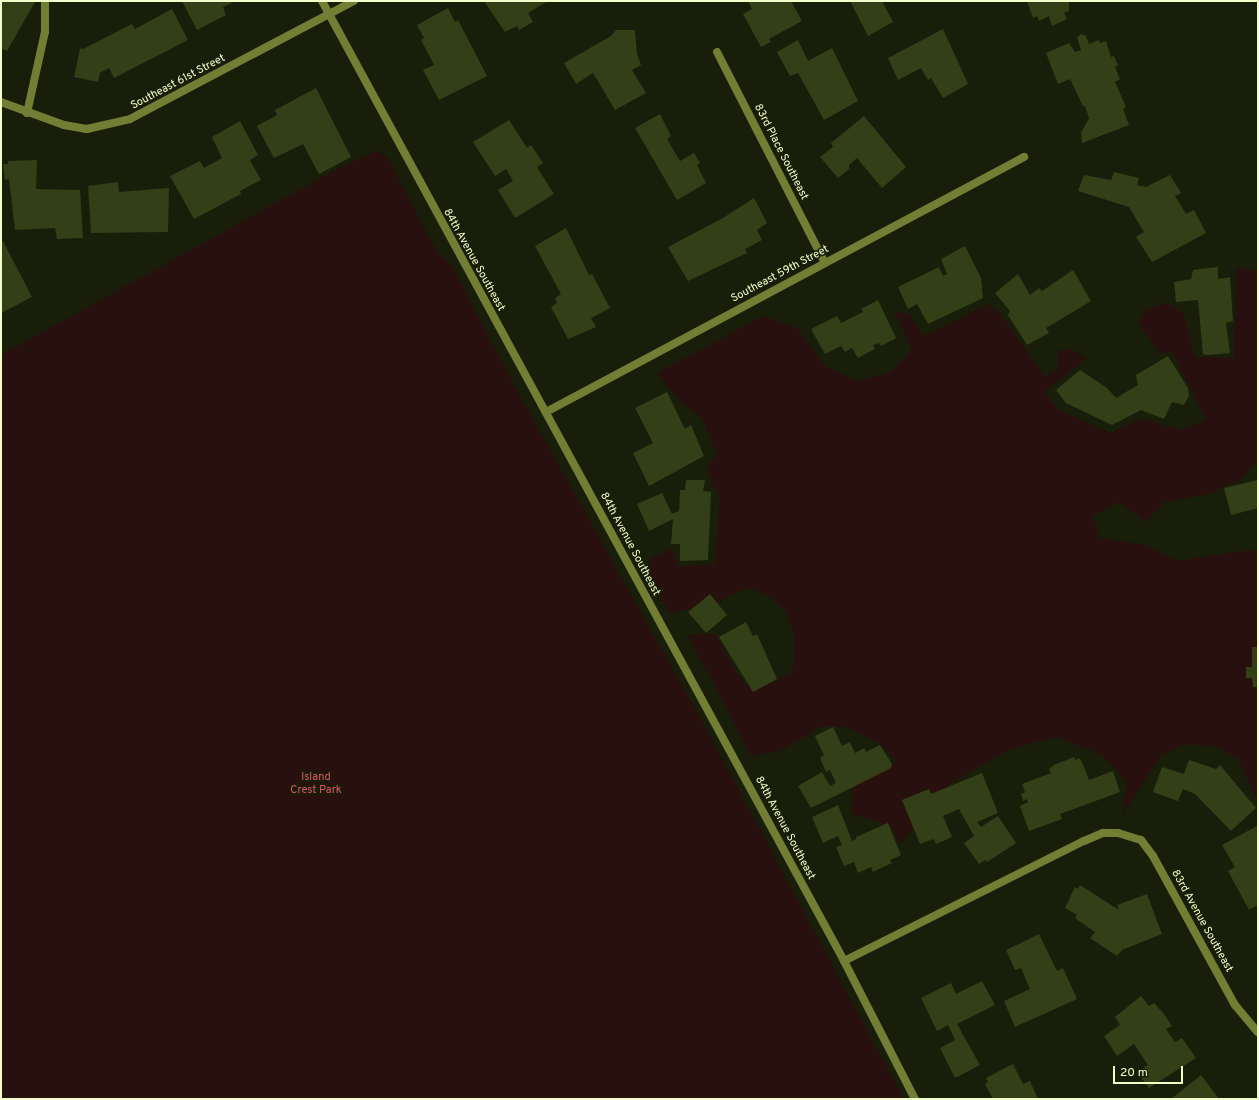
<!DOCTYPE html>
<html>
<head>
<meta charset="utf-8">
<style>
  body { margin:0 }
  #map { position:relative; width:1259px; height:1100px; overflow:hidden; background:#191e0b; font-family:Overpass,sans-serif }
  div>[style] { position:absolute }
  .green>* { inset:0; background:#28100e }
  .building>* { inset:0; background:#333f17 }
  .minor>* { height:8px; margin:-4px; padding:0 4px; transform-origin:4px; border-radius:4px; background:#737e35 }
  span { translate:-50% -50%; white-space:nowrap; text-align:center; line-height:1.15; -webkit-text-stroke:3.5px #191e0b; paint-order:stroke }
  .street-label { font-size:11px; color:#f3ffc8 }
  .park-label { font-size:11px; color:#e15266 }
  .frame { position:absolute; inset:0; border:2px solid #f3ffc8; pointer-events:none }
  .scale { position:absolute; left:1113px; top:1066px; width:70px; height:18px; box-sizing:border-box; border:2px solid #f3ffc8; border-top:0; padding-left:5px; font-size:12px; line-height:14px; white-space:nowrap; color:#f3ffc8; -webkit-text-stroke:3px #191e0b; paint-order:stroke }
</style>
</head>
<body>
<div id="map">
  <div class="green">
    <i style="clip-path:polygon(377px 151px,386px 155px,439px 255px,453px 266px,507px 372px,708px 732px,904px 1099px,1px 1099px,1px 355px,337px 169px)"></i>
    <i style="clip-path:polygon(1236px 268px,1258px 271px,1258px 458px,1243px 478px,1209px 494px,1165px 502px,1146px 522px,1119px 502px,1092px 516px,1101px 538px,1145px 545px,1176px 561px,1258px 549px,1258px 804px,1239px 759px,1218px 747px,1185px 744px,1160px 757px,1123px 814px,1126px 781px,1102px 755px,1056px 737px,1008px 750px,950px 784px,901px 844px,890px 826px,851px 813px,853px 789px,867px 774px,896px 761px,878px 742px,845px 727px,822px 726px,781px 751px,751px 756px,688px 635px,715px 634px,744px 684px,773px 683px,793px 671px,795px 640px,786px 611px,764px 593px,745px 588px,713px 605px,670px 613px,645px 573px,651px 558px,672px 549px,679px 567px,715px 564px,720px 497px,706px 470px,717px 453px,702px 418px,680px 402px,657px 373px,763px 316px,797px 328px,824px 365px,857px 381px,891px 372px,912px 350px,894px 311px,910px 315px,924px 336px,988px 304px,1000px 313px,1045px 377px,1057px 370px,1059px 350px,1070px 349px,1087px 358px,1044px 392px,1058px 409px,1110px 433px,1141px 419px,1182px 430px,1206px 420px,1172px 352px,1159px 353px,1138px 322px,1147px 309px,1168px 303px,1184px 314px,1195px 357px,1234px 358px)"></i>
  </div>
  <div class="building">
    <i style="clip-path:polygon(1px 1px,35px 2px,7px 51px,1px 48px)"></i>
    <i style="clip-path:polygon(182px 1px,236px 1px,223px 7px,226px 15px,197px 30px)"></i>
    <i style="clip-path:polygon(484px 1px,548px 1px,528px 13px,533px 22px,519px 30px,517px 26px,505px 32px)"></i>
    <i style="clip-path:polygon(748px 1px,791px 1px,802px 21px,769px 39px,771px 42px,761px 47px,743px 14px,752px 9px)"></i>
    <i style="clip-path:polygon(850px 1px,882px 1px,893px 22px,868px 36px)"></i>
    <i style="clip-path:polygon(1027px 1px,1069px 1px,1069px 11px,1064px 13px,1067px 19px,1052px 26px,1049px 16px,1039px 21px,1037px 16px,1033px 18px)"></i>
    <i style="clip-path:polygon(448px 8px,455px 22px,458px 20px,487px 76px,439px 100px,423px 70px,434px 65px,421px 40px,424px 38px,417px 25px)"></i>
    <i style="clip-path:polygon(172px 9px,188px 40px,114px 78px,109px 68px,100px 73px,98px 82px,74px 77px,80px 48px,83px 49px,132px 24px,135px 29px)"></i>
    <i style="clip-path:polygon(943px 29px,968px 84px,943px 98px,931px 78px,928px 80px,921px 68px,898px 80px,888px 58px)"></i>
    <i style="clip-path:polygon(616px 30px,635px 30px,637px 54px,641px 65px,632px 70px,646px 93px,615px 110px,593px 73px,576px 84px,564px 63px,611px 36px)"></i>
    <i style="clip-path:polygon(1081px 34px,1086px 36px,1089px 44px,1099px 40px,1100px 43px,1106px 41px,1111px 57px,1114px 56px,1118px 65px,1115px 67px,1120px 79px,1115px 82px,1126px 107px,1123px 109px,1129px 125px,1082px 143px,1081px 133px,1089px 118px,1085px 106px,1083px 106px,1070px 79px,1058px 84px,1046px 53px,1069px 43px,1075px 52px,1081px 50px,1077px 38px)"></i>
    <i style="clip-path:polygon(798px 40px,808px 61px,832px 48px,858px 101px,824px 120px,798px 73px,790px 76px,777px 52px)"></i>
    <i style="clip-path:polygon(316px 88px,351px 157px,319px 174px,303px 144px,274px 158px,257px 126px,277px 115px,275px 110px)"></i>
    <i style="clip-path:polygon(660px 114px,671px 136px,667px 139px,680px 161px,694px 153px,700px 163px,697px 165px,706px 183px,677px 200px,635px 128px)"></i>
    <i style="clip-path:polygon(864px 116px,906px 167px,882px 188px,857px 158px,849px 165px,849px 169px,838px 178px,820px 157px,833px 147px,831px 143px)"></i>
    <i style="clip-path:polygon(509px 120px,527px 148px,531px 145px,543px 163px,537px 167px,554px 194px,515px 218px,498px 190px,513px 181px,506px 169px,495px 176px,473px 142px)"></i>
    <i style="clip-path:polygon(240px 121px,258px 155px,250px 160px,261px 180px,240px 191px,241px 194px,194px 219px,170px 176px,200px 161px,204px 168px,222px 158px,212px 137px)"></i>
    <i style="clip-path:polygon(37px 160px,36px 189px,80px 190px,83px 238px,57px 239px,55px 228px,15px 230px,9px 179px,5px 180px,3px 164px,8px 164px,8px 161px)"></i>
    <i style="clip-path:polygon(1114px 172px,1139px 178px,1137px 185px,1146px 187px,1170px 175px,1181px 193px,1175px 196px,1186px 214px,1194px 210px,1206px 233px,1152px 262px,1136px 237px,1144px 232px,1129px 207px,1078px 191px,1084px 175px,1111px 180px)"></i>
    <i style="clip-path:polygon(118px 182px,119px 192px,169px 188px,168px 232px,91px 233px,88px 186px)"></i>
    <i style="clip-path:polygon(754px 198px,767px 223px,757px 230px,762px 240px,745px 249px,747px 253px,688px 281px,668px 247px,723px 218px)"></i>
    <i style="clip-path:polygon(566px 228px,589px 275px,592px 274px,610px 308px,591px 318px,596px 327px,568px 339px,551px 307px,557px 303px,555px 298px,561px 294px,535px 246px)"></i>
    <i style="clip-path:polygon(3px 241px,32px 297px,1px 313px,1px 242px)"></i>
    <i style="clip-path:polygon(965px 246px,981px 278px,983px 298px,928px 324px,917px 304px,908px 309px,898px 287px,939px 267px,943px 276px,947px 274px,941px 259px)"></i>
    <i style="clip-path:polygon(1218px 267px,1218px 279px,1230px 277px,1233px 321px,1226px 323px,1230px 353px,1207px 355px,1203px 354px,1198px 300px,1176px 302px,1174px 282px,1191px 279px,1193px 270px)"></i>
    <i style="clip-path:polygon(1073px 270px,1091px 301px,1046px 328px,1049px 333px,1027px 345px,1008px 315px,1010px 311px,995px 293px,1018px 274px,1030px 295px,1039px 288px,1042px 291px)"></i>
    <i style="clip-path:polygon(878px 300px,896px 338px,881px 346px,879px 343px,873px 345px,875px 349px,858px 358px,852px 348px,845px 352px,841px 346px,825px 354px,811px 329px,837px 316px,841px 323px,863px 312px,861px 309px)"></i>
    <i style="clip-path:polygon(1168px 356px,1188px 388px,1189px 396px,1184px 405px,1172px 402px,1164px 419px,1141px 410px,1112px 425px,1066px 403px,1056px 390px,1080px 370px,1107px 388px,1116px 398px,1138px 385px,1136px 375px)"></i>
    <i style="clip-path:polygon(667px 392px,685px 429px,691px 425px,704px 456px,649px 486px,633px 453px,653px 443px,635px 408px)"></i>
    <i style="clip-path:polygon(686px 480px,705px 480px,703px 491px,711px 492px,708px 560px,680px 561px,680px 544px,671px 544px,673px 519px,649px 531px,637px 504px,662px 493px,672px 514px,679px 511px,680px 490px,685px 490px)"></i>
    <i style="clip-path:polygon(1258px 480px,1258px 508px,1231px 515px,1224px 488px)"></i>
    <i style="clip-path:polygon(710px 594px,727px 615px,706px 633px,688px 612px)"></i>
    <i style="clip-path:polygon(746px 622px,753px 636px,757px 634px,777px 679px,753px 692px,719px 637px)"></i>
    <i style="clip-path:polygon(1252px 647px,1258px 647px,1258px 687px,1253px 687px,1252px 678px,1246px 678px,1246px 667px,1252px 667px)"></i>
    <i style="clip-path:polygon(833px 727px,842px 746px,850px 742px,855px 753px,864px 748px,866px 752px,880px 745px,892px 764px,891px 768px,811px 808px,798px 786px,822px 772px,830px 786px,836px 783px,830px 770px,826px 772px,820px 758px,824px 755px,815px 736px)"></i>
    <i style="clip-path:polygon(1074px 757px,1075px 760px,1079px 758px,1082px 762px,1089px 780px,1113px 771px,1120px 792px,1060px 814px,1062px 819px,1029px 831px,1020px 806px,1028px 802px,1027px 799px,1023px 801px,1021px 794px,1025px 792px,1022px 784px,1051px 773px,1049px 769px,1054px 765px)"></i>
    <i style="clip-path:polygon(1189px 760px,1216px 769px,1220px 765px,1256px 808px,1231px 831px,1195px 794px,1183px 789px,1178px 801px,1153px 792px,1162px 767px,1184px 774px)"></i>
    <i style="clip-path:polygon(982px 773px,998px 813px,977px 822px,981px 827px,998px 816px,1016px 843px,987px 862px,985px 860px,979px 864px,964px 843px,974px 836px,959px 809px,943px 816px,952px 837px,936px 844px,934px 839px,920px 844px,902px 800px,929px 789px,931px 794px)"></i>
    <i style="clip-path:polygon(838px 805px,852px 841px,856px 839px,856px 837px,888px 823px,901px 855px,890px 860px,892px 863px,873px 872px,871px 867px,858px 873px,854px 862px,844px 866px,836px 847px,842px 845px,838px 836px,823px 843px,812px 817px)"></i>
    <i style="clip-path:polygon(1257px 826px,1258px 905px,1249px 910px,1228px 871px,1235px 867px,1222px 845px)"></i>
    <i style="clip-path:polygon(1080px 885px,1119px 910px,1117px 905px,1147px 894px,1162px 934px,1122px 950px,1117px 956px,1090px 938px,1095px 932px,1075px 918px,1077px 915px,1065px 908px,1075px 887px,1078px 889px)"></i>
    <i style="clip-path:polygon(1039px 934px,1057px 971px,1063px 968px,1077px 999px,1015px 1027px,1004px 1001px,1030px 989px,1021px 968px,1015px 970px,1006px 950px)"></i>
    <i style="clip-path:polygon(982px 981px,995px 1005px,957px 1024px,980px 1065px,955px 1078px,940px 1048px,955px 1040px,948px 1025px,937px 1031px,921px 998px,951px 983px,956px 994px)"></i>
    <i style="clip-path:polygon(1141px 996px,1149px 1006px,1154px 1003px,1164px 1014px,1172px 1026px,1166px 1029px,1175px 1042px,1182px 1038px,1196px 1058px,1149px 1088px,1139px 1075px,1141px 1074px,1139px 1071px,1148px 1065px,1134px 1044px,1117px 1056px,1104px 1036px,1120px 1025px,1115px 1017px)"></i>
    <i style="clip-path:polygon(1013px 1064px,1023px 1084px,1030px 1081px,1038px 1099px,993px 1099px,985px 1084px,988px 1082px,986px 1078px)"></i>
    <i style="clip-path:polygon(1201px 1075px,1219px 1099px,1171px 1099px)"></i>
  </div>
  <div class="minor">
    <i style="left:322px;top:1px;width:1093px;rotate:61.46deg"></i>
    <i style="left:844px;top:961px;width:155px;rotate:62.8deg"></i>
    <i style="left:717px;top:52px;width:237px;rotate:62.9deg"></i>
    <i style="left:1px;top:102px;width:67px;rotate:20.1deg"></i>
    <i style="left:64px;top:125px;width:23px;rotate:10deg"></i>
    <i style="left:87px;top:129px;width:44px;rotate:-13.1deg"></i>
    <i style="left:130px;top:119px;width:253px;rotate:-27.8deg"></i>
    <i style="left:27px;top:113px;width:83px;rotate:-77.5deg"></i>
    <i style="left:45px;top:32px;width:31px;rotate:-90deg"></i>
    <i style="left:546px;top:412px;width:542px;rotate:-28.08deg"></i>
    <i style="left:844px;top:961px;width:268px;rotate:-26.6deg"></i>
    <i style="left:1084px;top:841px;width:21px;rotate:-23deg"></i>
    <i style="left:1103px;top:833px;width:15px"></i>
    <i style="left:1118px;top:833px;width:24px;rotate:17deg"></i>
    <i style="left:1141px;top:840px;width:20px;rotate:53deg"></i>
    <i style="left:1153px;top:856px;width:170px;rotate:61.2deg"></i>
    <i style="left:1235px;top:1005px;width:35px;rotate:50deg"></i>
  </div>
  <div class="street-label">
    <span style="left:178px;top:82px;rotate:-28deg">Southeast 61st Street</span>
    <span style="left:781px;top:152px;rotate:63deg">83rd Place Southeast</span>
    <span style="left:474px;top:260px;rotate:61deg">84th Avenue Southeast</span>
    <span style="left:780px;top:274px;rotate:-28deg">Southeast 59th Street</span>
    <span style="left:630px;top:544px;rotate:62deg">84th Avenue Southeast</span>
    <span style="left:785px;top:828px;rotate:62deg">84th Avenue Southeast</span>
    <span style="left:1202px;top:921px;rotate:61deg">83rd Avenue Southeast</span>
  </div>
  <div class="park-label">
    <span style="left:316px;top:784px">Island<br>Crest Park</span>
  </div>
  <div class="frame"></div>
  <div class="scale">20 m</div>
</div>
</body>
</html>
